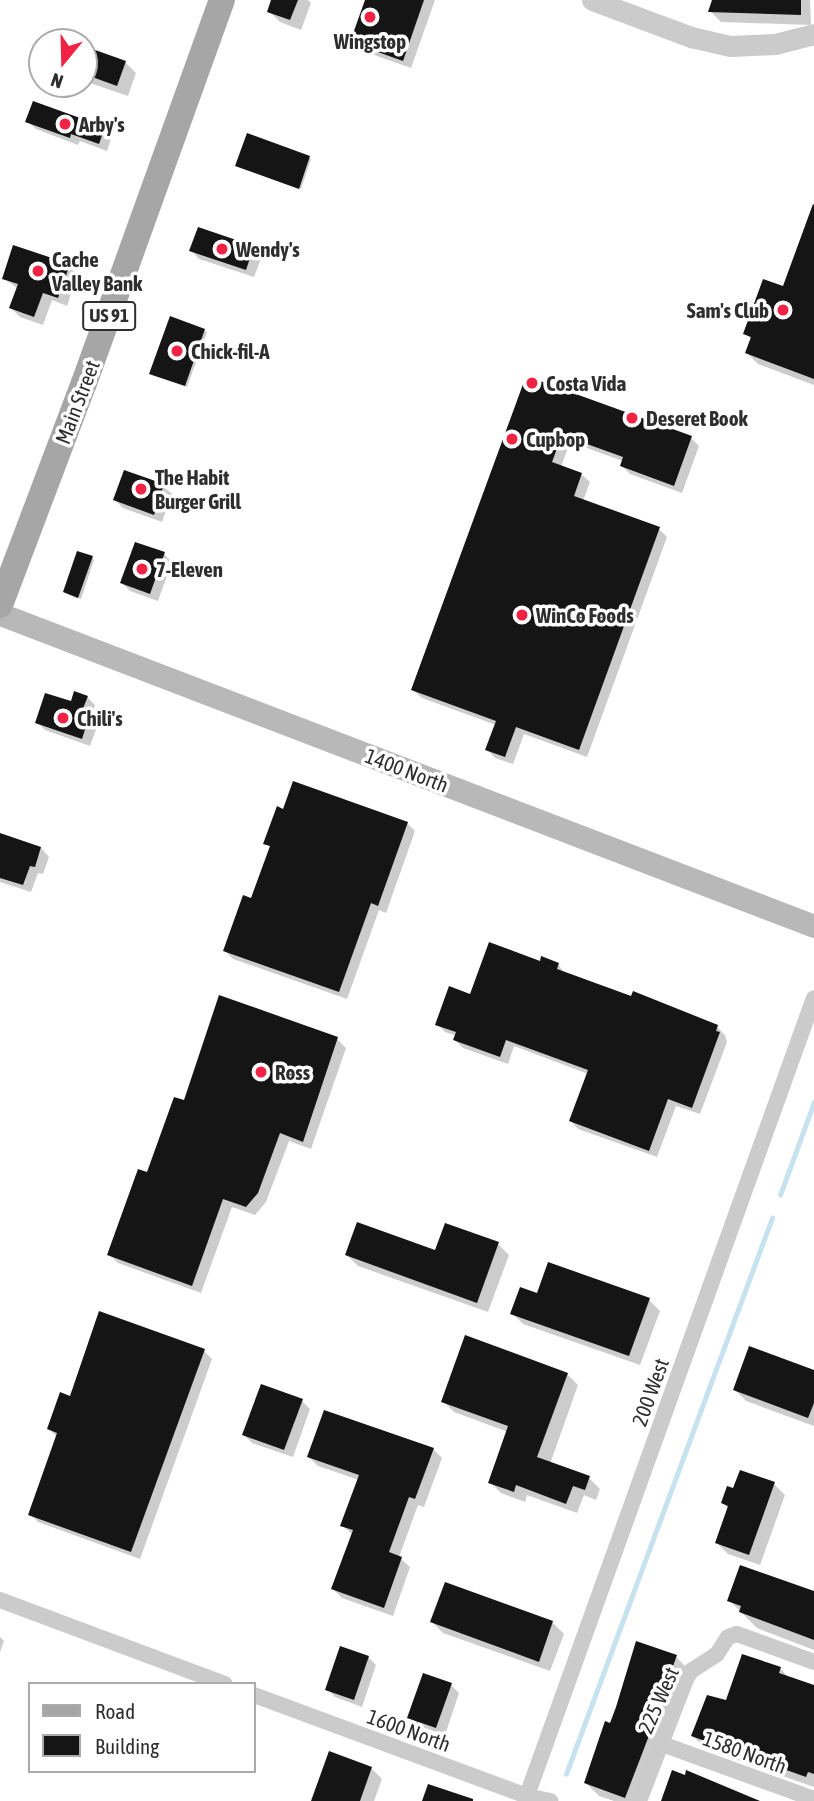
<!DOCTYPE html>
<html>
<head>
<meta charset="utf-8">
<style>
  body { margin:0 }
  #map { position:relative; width:814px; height:1801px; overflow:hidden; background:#fff; font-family:"Asap Condensed",sans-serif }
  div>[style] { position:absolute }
  .shadow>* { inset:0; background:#0003 }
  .stream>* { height:4.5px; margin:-2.25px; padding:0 2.25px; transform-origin:2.25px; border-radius:2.25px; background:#c5e2ee }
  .building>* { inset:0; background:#151515 }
  .minor>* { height:16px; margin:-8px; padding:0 8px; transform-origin:8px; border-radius:8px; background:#cbcbcb }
  .tertiary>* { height:21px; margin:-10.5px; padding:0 10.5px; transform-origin:10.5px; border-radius:10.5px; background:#cbcbcb }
  .secondary>* { height:23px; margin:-11.5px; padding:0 11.5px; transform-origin:11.5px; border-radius:11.5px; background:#b8b8b8 }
  .primary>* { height:26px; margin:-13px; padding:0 13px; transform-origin:13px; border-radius:13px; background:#a6a6a6 }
  .dots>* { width:19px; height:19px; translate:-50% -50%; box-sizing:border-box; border:4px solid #fff; border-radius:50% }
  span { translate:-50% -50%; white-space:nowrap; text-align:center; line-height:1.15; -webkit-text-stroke:7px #fff; paint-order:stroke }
  .shield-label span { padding:2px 5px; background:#fff; border:2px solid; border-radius:5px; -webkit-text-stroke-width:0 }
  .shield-label { font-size:19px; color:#2e2e2e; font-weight:700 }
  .poi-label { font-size:21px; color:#2e2e2e; font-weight:700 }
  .left { translate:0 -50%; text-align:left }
  .right { translate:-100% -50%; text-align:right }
  .street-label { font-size:21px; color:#2e2e2e }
  .legend { position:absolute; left:28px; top:1682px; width:228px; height:91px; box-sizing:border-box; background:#fff; border:2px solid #ababab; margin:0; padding:9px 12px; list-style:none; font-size:21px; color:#2e2e2e }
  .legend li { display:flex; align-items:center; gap:14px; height:35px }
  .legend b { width:35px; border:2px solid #ababab }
  .north { position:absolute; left:28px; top:28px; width:70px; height:70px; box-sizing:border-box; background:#fff; border:2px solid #ababab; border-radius:50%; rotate:199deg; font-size:19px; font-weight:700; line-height:28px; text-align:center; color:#2e2e2e }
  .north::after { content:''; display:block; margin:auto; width:24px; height:32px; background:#f22245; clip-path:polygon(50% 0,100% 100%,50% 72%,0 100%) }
</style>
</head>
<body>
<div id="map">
  <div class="shadow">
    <i style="clip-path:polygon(273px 0,308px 0,311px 3px,301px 30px,280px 22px,269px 11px)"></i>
    <i style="clip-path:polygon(367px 0,435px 0,411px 68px,360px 50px,352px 42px)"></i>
    <i style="clip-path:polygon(714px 0,810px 0,811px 25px,721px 22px,710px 11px)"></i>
    <i style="clip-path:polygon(84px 48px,125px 62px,136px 73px,128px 96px,84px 81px)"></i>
    <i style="clip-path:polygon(27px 121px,104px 128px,112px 136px,107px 151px,80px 141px,78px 145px,36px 129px)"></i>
    <i style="clip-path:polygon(309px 157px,311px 159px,301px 189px,237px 166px)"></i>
    <i style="clip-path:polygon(814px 206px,814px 385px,758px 364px,747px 353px,752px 340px,745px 333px,784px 288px)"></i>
    <i style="clip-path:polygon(253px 248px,262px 256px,254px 277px,199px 259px,191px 250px)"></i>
    <i style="clip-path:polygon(69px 266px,77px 275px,67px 306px,52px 300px,43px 325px,20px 317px,11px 308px,18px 289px,4px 278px)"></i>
    <i style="clip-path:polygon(204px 330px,207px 332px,187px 387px,153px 375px)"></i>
    <i style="clip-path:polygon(527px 378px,691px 438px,699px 446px,682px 493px,630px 474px,622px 466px,623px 461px,570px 442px,561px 467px,581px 474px,590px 482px,583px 501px,659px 529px,667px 537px,587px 757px,524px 734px,513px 764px,495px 758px,487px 749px,496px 725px,422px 698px,413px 690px)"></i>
    <i style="clip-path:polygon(163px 486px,172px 494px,162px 522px,123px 508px,115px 500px)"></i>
    <i style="clip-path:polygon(164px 554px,172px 562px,158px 601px,130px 591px,122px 583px)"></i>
    <i style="clip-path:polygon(92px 558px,94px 560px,81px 599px,67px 594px,65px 592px)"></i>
    <i style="clip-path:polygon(87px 697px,95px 705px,91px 717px,98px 724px,90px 746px,45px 730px,37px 722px)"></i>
    <i style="clip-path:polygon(407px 823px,415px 831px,386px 913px,379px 910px,347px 999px,233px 959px,225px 951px,252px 900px,271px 848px,266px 843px)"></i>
    <i style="clip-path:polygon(0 835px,41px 848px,49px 857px,43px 874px,38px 873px,31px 892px,0 882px)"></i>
    <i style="clip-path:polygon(541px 963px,558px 964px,565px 974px,717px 1027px,725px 1035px,727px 1042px,700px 1114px,676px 1106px,657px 1157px,578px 1129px,571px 1121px,588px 1074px,514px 1046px,508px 1064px,463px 1048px,455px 1040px,457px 1036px,445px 1032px,437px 1024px,471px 996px)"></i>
    <i style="clip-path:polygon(337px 1039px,346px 1048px,311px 1149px,289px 1141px,266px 1202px,255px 1215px,232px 1207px,201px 1293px,118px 1263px,109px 1254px,148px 1175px)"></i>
    <i style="clip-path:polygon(498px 1244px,509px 1255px,488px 1312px,358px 1266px,347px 1255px,436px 1253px)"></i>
    <i style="clip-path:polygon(538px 1295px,649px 1300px,660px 1311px,640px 1365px,523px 1324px,512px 1313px)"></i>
    <i style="clip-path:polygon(204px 1351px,212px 1359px,140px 1559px,38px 1522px,30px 1514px,57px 1437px,49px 1429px,71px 1398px)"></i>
    <i style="clip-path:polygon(814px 1372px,814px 1426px,746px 1401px,735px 1390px)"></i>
    <i style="clip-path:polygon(567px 1374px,578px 1385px,550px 1464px,589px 1478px,600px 1489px,596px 1500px,584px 1495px,577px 1513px,527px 1495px,525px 1502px,501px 1493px,490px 1482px,508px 1432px,454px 1412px,443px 1401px)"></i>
    <i style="clip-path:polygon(302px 1401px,310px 1409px,293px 1457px,252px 1443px,244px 1435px)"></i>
    <i style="clip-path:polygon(433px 1449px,442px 1458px,424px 1507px,418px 1505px,399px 1557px,410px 1567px,393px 1616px,342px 1598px,333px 1589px,353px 1535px,342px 1525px,359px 1480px,318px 1466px,309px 1457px)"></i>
    <i style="clip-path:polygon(774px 1484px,785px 1495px,760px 1565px,728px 1554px,717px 1543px,729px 1509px,723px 1503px,734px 1490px)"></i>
    <i style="clip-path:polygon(446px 1584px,553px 1623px,564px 1634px,550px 1671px,443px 1633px,432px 1622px)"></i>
    <i style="clip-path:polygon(814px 1594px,814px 1650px,757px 1628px,729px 1600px)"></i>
    <i style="clip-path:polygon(0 1637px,4px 1641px,0 1652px)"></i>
    <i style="clip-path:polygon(368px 1657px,376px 1665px,362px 1707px,335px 1697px,327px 1689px)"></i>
    <i style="clip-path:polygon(676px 1657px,689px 1670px,641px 1801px,614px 1801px,599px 1796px,586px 1783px,611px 1725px)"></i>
    <i style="clip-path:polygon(780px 1668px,790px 1679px,814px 1686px,814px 1787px,706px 1749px,693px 1736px)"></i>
    <i style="clip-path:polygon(451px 1685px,459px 1693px,445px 1735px,417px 1725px,409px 1717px)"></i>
    <i style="clip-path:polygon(371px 1768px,382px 1779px,374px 1801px,313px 1801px)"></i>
  </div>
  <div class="stream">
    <i style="left:780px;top:1195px;width:99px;rotate:-69.9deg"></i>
    <i style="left:566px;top:1774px;width:593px;rotate:-69.67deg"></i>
  </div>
  <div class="building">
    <i style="clip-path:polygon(271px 0,298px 0,290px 20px,267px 12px)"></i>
    <i style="clip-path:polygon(365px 0,424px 0,403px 61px,350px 42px)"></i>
    <i style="clip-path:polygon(712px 0,801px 0,801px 15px,708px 12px)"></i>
    <i style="clip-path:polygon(84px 46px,126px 61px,117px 86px,84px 74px)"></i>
    <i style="clip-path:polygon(33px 101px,105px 127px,99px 144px,71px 134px,70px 138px,25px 122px)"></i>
    <i style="clip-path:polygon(247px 133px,310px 156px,299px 189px,235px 166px)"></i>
    <i style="clip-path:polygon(813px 204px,814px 205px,814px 379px,745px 353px,751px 337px,743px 334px,763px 279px,783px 286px)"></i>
    <i style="clip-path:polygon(198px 227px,254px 246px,246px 270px,189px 251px)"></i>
    <i style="clip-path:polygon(13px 245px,70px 264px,58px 298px,43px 293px,34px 317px,9px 308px,18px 284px,2px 279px)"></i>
    <i style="clip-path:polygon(170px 316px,205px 329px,185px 386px,149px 374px)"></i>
    <i style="clip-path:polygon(526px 376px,692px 436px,674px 486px,620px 466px,623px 457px,562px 435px,552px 462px,582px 473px,574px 496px,660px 527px,579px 750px,516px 727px,505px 757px,485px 750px,496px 721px,411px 690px)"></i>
    <i style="clip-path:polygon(124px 470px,164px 484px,154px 515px,113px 500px)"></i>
    <i style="clip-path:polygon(135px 542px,165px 552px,150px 594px,120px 583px)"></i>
    <i style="clip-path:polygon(77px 551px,93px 556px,78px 598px,63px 592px)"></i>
    <i style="clip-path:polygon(74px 691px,88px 696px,82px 711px,90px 714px,82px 739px,35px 723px,45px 693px,71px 701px)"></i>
    <i style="clip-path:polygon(293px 781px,408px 822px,378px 906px,371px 903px,339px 992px,223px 951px,243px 895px,251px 898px,270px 846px,263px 844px,277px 806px,283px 809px)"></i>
    <i style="clip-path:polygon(0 833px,41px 847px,35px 867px,30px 866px,23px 885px,0 878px)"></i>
    <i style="clip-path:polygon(489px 942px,540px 961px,541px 956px,559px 963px,557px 969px,631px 996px,633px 991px,718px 1025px,716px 1031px,720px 1032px,692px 1108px,668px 1099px,649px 1151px,569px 1121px,588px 1070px,506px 1040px,500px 1057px,453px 1040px,456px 1032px,435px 1025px,449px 986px,470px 994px)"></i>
    <i style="clip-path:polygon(219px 995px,338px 1037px,303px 1142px,280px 1133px,258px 1193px,246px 1207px,223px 1199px,192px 1286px,107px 1255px,138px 1169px,147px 1172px,174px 1097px,184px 1100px)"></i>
    <i style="clip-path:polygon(357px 1222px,435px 1250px,445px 1223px,499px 1242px,477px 1303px,345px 1255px)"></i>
    <i style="clip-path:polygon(548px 1262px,650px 1298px,629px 1356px,510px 1314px,520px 1287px,537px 1293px)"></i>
    <i style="clip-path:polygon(99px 1311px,205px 1349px,131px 1552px,28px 1515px,57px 1433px,47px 1429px,60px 1392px,70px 1396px)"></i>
    <i style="clip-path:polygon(465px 1335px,568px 1373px,537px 1457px,590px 1476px,585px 1490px,573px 1486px,566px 1504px,516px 1485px,514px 1492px,488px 1483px,508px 1426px,441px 1402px)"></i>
    <i style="clip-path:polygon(749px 1346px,814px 1370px,814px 1403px,808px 1418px,733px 1390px)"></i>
    <i style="clip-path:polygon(261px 1384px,303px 1399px,284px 1450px,242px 1435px)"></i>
    <i style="clip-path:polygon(324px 1410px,434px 1448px,415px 1499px,409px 1497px,389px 1552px,402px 1557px,384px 1608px,331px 1589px,353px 1530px,340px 1526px,359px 1475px,307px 1457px)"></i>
    <i style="clip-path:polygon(740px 1470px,775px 1482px,749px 1555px,715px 1543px,728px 1506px,721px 1503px,727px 1486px,733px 1488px)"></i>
    <i style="clip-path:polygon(740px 1565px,814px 1591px,814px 1640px,739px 1612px,741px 1606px,727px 1601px)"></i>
    <i style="clip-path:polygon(445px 1582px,553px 1621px,539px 1662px,430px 1622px)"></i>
    <i style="clip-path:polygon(636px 1641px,677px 1655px,663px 1694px,656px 1691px,647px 1718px,650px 1719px,645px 1732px,650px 1733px,625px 1798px,584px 1783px,605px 1721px,610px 1723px,616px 1707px)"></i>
    <i style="clip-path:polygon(340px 1646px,369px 1656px,354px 1700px,325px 1690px)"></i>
    <i style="clip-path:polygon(742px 1654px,781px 1667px,779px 1673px,814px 1685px,814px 1774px,808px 1772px,806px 1777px,691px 1736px,707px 1695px,726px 1700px)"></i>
    <i style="clip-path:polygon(423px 1673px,452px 1683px,436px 1728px,407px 1718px)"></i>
    <i style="clip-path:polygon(329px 1751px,372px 1767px,360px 1801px,311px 1801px)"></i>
    <i style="clip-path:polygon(672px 1770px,685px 1775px,686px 1770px,760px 1801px,661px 1801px)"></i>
    <i style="clip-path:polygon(428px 1784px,473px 1799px,473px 1801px,422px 1801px)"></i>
  </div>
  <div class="minor">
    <i style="left:0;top:1600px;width:240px;rotate:20.5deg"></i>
    <i style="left:254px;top:1695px;width:291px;rotate:20.3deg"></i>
    <i style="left:527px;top:1796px;width:24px;rotate:12deg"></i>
    <i style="left:662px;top:1744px;width:162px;rotate:19.9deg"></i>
    <i style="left:525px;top:1801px;width:853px;rotate:-70.21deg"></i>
    <i style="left:639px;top:1801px;width:131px;rotate:-68.9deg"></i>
    <i style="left:686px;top:1679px;width:9px;rotate:-58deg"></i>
    <i style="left:691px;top:1671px;width:31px;rotate:-33deg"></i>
    <i style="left:717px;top:1654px;width:20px;rotate:-57deg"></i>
    <i style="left:728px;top:1637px;width:9px;rotate:-18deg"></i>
    <i style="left:737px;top:1634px;width:82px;rotate:20deg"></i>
  </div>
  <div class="tertiary">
    <i style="left:592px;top:0;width:106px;rotate:20.5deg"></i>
    <i style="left:691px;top:37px;width:40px;rotate:13deg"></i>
    <i style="left:730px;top:46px;width:45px;rotate:-2.5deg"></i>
    <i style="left:775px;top:44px;width:40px;rotate:-14.4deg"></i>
  </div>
  <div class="secondary">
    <i style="left:0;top:614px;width:872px;rotate:20.97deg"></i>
  </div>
  <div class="primary">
    <i style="left:0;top:605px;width:237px;rotate:-69.3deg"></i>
    <i style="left:84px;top:383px;width:407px;rotate:-70.2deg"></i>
  </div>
  <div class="dots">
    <i style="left:370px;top:17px;background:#f22245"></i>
    <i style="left:65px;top:124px;background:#f22245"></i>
    <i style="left:222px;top:249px;background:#f22245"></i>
    <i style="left:38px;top:271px;background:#f22245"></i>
    <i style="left:783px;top:310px;background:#f22245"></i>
    <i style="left:177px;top:351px;background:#f22245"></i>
    <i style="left:532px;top:383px;background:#f22245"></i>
    <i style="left:632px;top:418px;background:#f22245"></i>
    <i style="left:512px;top:439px;background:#f22245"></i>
    <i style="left:141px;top:489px;background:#f22245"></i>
    <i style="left:142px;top:569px;background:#f22245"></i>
    <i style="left:522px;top:615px;background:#f22245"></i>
    <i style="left:63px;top:718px;background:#f22245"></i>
    <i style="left:261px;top:1072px;background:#f22245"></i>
  </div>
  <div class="shield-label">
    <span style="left:109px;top:316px">US 91</span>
  </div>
  <div class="poi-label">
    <span style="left:370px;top:41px">Wingstop</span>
    <span class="left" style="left:79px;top:124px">Arby's</span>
    <span class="left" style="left:236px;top:249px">Wendy's</span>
    <span class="left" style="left:52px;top:271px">Cache<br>Valley Bank</span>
    <span class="right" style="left:769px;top:310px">Sam's Club</span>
    <span class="left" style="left:191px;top:351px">Chick-fil-A</span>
    <span class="left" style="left:546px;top:383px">Costa Vida</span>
    <span class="left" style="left:646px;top:418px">Deseret Book</span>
    <span class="left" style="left:526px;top:439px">Cupbop</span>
    <span class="left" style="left:155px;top:489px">The Habit<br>Burger Grill</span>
    <span class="left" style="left:156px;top:569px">7-Eleven</span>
    <span class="left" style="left:536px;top:615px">WinCo Foods</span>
    <span class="left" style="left:77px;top:718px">Chili's</span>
    <span class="left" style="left:275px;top:1072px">Ross</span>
  </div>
  <div class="street-label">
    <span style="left:77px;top:402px;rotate:-69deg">Main Street</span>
    <span style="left:407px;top:770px;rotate:21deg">1400 North</span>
    <span style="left:650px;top:1392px;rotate:-70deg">200 West</span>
    <span style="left:658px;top:1700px;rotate:-66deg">225 West</span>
    <span style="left:409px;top:1730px;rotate:20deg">1600 North</span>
    <span style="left:745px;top:1752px;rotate:20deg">1580 North</span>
  </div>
  <ul class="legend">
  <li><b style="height:9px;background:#a6a6a6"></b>Road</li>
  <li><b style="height:19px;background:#151515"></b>Building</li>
  </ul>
  <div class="north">N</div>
</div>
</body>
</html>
